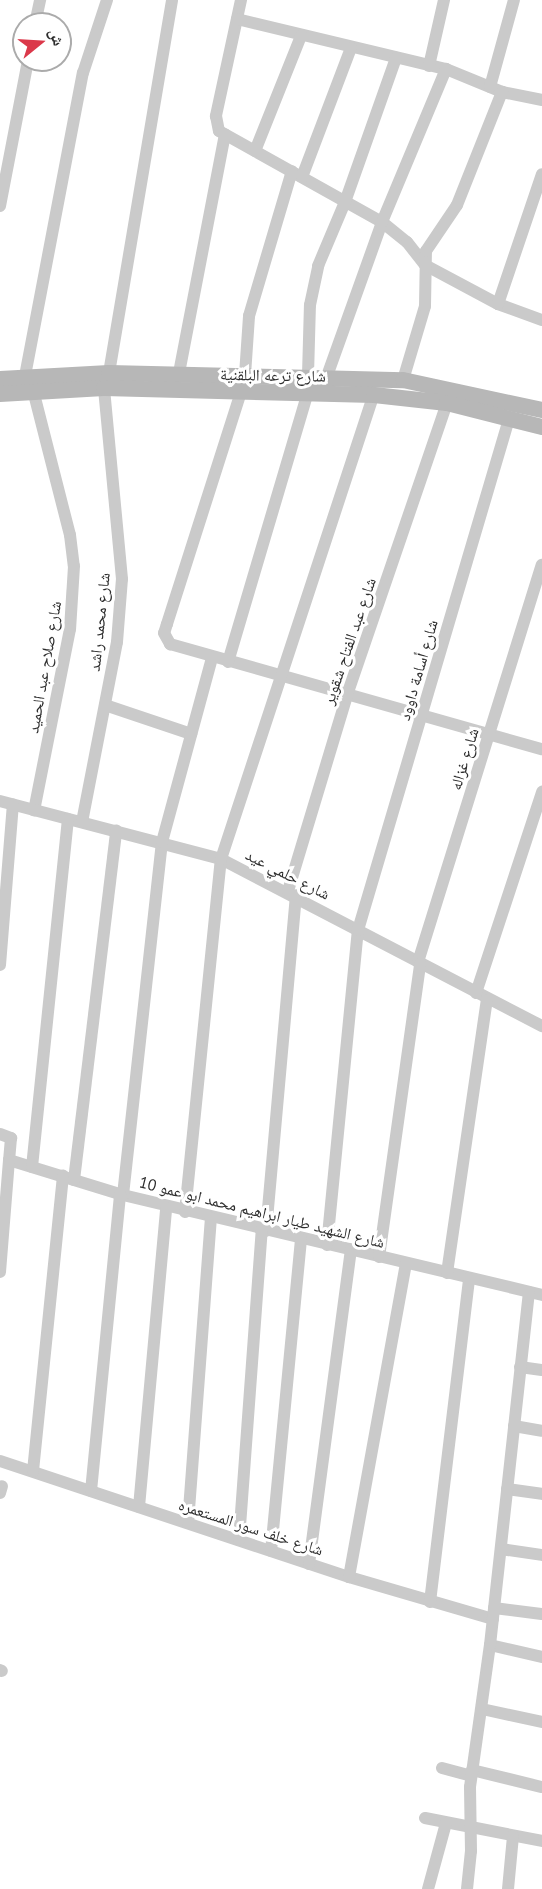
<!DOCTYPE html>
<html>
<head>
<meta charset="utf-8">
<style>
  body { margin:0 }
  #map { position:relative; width:542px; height:1889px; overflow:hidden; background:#fff; font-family:"PT Sans","Noto Naskh Arabic",sans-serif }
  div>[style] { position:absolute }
  .street>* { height:12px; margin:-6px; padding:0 6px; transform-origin:6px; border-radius:6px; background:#cacaca }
  .secondary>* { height:16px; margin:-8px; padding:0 8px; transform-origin:8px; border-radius:8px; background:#b7b7b7 }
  span { translate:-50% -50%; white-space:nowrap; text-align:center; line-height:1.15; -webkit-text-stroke:6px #fff; paint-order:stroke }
  .street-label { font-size:16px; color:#2d2d2d }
  .north { position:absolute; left:12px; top:12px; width:60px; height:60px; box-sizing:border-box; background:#fff; border:2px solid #ababab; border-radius:50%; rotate:72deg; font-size:16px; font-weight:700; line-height:24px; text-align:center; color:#2d2d2d }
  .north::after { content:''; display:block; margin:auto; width:21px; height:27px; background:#db384a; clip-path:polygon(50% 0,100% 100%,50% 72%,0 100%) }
</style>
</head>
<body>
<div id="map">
  <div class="street">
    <i style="left:241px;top:0;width:119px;rotate:102.2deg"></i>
    <i style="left:216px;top:116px;width:15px;rotate:79deg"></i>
    <i style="left:219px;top:131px;width:187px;rotate:29.2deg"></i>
    <i style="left:382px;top:222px;width:32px;rotate:39deg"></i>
    <i style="left:407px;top:242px;width:29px;rotate:52deg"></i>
    <i style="left:425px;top:265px;width:83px;rotate:28.1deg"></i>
    <i style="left:498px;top:304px;width:47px;rotate:20deg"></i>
    <i style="left:237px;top:19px;width:215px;rotate:13.5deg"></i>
    <i style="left:446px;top:69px;width:61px;rotate:22.3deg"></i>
    <i style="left:502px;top:92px;width:41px;rotate:11.3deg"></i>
    <i style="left:35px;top:24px;width:25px;rotate:-78deg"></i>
    <i style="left:429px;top:66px;width:68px;rotate:-77.2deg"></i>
    <i style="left:490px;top:87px;width:90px;rotate:-74.6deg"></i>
    <i style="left:255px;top:151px;width:124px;rotate:-68.2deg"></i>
    <i style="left:302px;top:177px;width:138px;rotate:-69.2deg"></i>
    <i style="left:0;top:206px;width:149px;rotate:-79.1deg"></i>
    <i style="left:498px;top:304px;width:137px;rotate:-71.3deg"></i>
    <i style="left:109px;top:373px;width:378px;rotate:-80.4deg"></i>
    <i style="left:179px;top:373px;width:243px;rotate:-79.1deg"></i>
    <i style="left:245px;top:375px;width:59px;rotate:-86.1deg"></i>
    <i style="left:249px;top:316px;width:151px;rotate:-73.5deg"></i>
    <i style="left:308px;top:375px;width:70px;rotate:-88.4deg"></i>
    <i style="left:310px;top:305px;width:40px;rotate:-78deg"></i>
    <i style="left:318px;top:266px;width:69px;rotate:-67.1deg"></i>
    <i style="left:345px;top:202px;width:153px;rotate:-70.5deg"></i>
    <i style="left:25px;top:376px;width:309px;rotate:-79.2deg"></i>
    <i style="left:83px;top:73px;width:77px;rotate:-71.8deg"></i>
    <i style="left:327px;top:376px;width:164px;rotate:-70.3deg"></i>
    <i style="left:382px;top:222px;width:166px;rotate:-67.3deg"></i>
    <i style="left:403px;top:380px;width:77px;rotate:-73.4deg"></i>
    <i style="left:425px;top:306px;width:55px;rotate:-89deg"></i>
    <i style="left:426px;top:251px;width:55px;rotate:-56deg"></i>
    <i style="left:457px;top:205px;width:122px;rotate:-68.3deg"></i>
    <i style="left:33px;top:390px;width:150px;rotate:75.7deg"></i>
    <i style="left:70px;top:535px;width:31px;rotate:83deg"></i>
    <i style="left:74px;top:566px;width:63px;rotate:93.6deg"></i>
    <i style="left:70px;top:629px;width:185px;rotate:101.2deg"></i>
    <i style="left:241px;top:392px;width:244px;rotate:107.7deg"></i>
    <i style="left:167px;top:624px;width:9px;rotate:108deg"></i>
    <i style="left:164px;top:633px;width:13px;rotate:61deg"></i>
    <i style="left:170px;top:644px;width:387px;rotate:15.8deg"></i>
    <i style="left:228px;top:662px;width:282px;rotate:-73.5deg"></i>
    <i style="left:105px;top:705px;width:91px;rotate:18.6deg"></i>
    <i style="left:0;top:801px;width:228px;rotate:14.7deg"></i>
    <i style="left:221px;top:859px;width:362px;rotate:27.5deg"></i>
    <i style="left:82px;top:822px;width:183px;rotate:-79deg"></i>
    <i style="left:117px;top:642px;width:63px;rotate:-85.5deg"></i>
    <i style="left:122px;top:579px;width:192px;rotate:-95.4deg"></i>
    <i style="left:288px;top:891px;width:205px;rotate:-73.2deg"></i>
    <i style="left:347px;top:695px;width:309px;rotate:-71.1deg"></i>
    <i style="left:418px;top:962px;width:416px;rotate:-72.7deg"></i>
    <i style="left:0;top:965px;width:161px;rotate:-85.4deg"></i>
    <i style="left:476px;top:993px;width:212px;rotate:-71.8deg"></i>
    <i style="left:0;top:1134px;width:12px;rotate:20deg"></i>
    <i style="left:11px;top:1138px;width:22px;rotate:95deg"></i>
    <i style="left:9px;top:1160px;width:119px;rotate:17.1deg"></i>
    <i style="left:123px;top:1195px;width:431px;rotate:13.4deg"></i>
    <i style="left:32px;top:1167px;width:350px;rotate:-84.1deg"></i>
    <i style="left:74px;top:1180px;width:352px;rotate:-83.1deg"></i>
    <i style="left:123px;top:1195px;width:355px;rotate:-83.7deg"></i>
    <i style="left:162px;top:842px;width:191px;rotate:-74.8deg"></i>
    <i style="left:185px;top:1212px;width:355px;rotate:-84.2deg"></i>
    <i style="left:221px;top:859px;width:489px;rotate:-71.8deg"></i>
    <i style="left:266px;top:1231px;width:337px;rotate:-84.9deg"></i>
    <i style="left:327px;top:1245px;width:317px;rotate:-84.4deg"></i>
    <i style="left:358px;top:930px;width:533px;rotate:-73.54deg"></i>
    <i style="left:379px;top:1257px;width:296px;rotate:-82deg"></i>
    <i style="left:0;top:1272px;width:112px;rotate:-85.4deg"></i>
    <i style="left:447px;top:1273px;width:276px;rotate:-81.7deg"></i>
    <i style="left:520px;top:1367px;width:22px;rotate:8deg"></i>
    <i style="left:514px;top:1426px;width:28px;rotate:10deg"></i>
    <i style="left:0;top:1461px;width:368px;rotate:18.4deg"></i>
    <i style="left:349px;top:1577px;width:150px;rotate:16.3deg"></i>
    <i style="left:33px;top:1471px;width:297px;rotate:-84.2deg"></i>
    <i style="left:507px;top:1489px;width:35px;rotate:8deg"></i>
    <i style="left:91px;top:1491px;width:298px;rotate:-84.4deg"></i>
    <i style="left:0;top:1493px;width:7px;rotate:-74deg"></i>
    <i style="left:139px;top:1507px;width:300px;rotate:-84.8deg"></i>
    <i style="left:188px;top:1523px;width:306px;rotate:-85.7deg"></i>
    <i style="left:239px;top:1540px;width:311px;rotate:-85.8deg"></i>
    <i style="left:501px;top:1549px;width:41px;rotate:8.3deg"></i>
    <i style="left:271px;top:1551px;width:313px;rotate:-84.5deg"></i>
    <i style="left:309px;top:1564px;width:317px;rotate:-82.4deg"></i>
    <i style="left:349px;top:1577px;width:319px;rotate:-79.7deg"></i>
    <i style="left:430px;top:1602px;width:326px;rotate:-83.1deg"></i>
    <i style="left:494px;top:1608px;width:48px;rotate:7.1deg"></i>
    <i style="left:490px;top:1645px;width:53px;rotate:13deg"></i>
    <i style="left:0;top:1670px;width:2px;rotate:27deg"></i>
    <i style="left:482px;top:1709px;width:61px;rotate:12.2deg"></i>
    <i style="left:442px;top:1768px;width:30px;rotate:15deg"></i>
    <i style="left:472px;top:1770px;width:72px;rotate:13.7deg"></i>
    <i style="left:425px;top:1818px;width:119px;rotate:11.1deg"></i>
    <i style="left:428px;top:1889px;width:68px;rotate:-74.7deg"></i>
    <i style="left:467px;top:1889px;width:38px;rotate:-84deg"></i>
    <i style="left:471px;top:1851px;width:64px;rotate:-90.9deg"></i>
    <i style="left:470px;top:1787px;width:143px;rotate:-82deg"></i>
    <i style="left:490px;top:1645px;width:355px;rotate:-83.7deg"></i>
    <i style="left:508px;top:1889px;width:53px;rotate:-84.6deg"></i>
  </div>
  <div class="secondary">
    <i style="left:0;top:379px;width:109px;rotate:-3.2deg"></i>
    <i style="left:109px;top:373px;width:294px;rotate:1.4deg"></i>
    <i style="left:403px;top:380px;width:142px;rotate:12.2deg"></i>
    <i style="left:0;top:394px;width:104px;rotate:-3.3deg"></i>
    <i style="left:104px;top:388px;width:270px;rotate:1.5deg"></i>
    <i style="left:374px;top:395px;width:73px;rotate:6.3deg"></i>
    <i style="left:447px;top:403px;width:98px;rotate:14.2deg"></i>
  </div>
  <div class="street-label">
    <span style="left:273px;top:375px;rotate:1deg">شارع ترعه البلقنية</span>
    <span style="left:99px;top:622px;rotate:-84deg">شارع محمد راشد</span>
    <span style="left:349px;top:641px;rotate:-71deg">شارع عبد الفتاح شقوير</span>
    <span style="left:44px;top:667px;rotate:-80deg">شارع صلاح عبد الحميد</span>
    <span style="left:418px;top:670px;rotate:-74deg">شارع أسامة داوود</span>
    <span style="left:464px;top:759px;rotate:-73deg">شارع غزاله</span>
    <span style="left:288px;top:874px;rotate:27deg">شارع حلمي عيد</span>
    <span style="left:262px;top:1212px;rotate:14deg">شارع الشهيد طيار ابراهيم محمد ابو عمو 10</span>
    <span style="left:251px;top:1527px;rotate:18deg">شارع خلف سور المستعمره</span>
  </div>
  <div class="north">ش</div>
</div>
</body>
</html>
